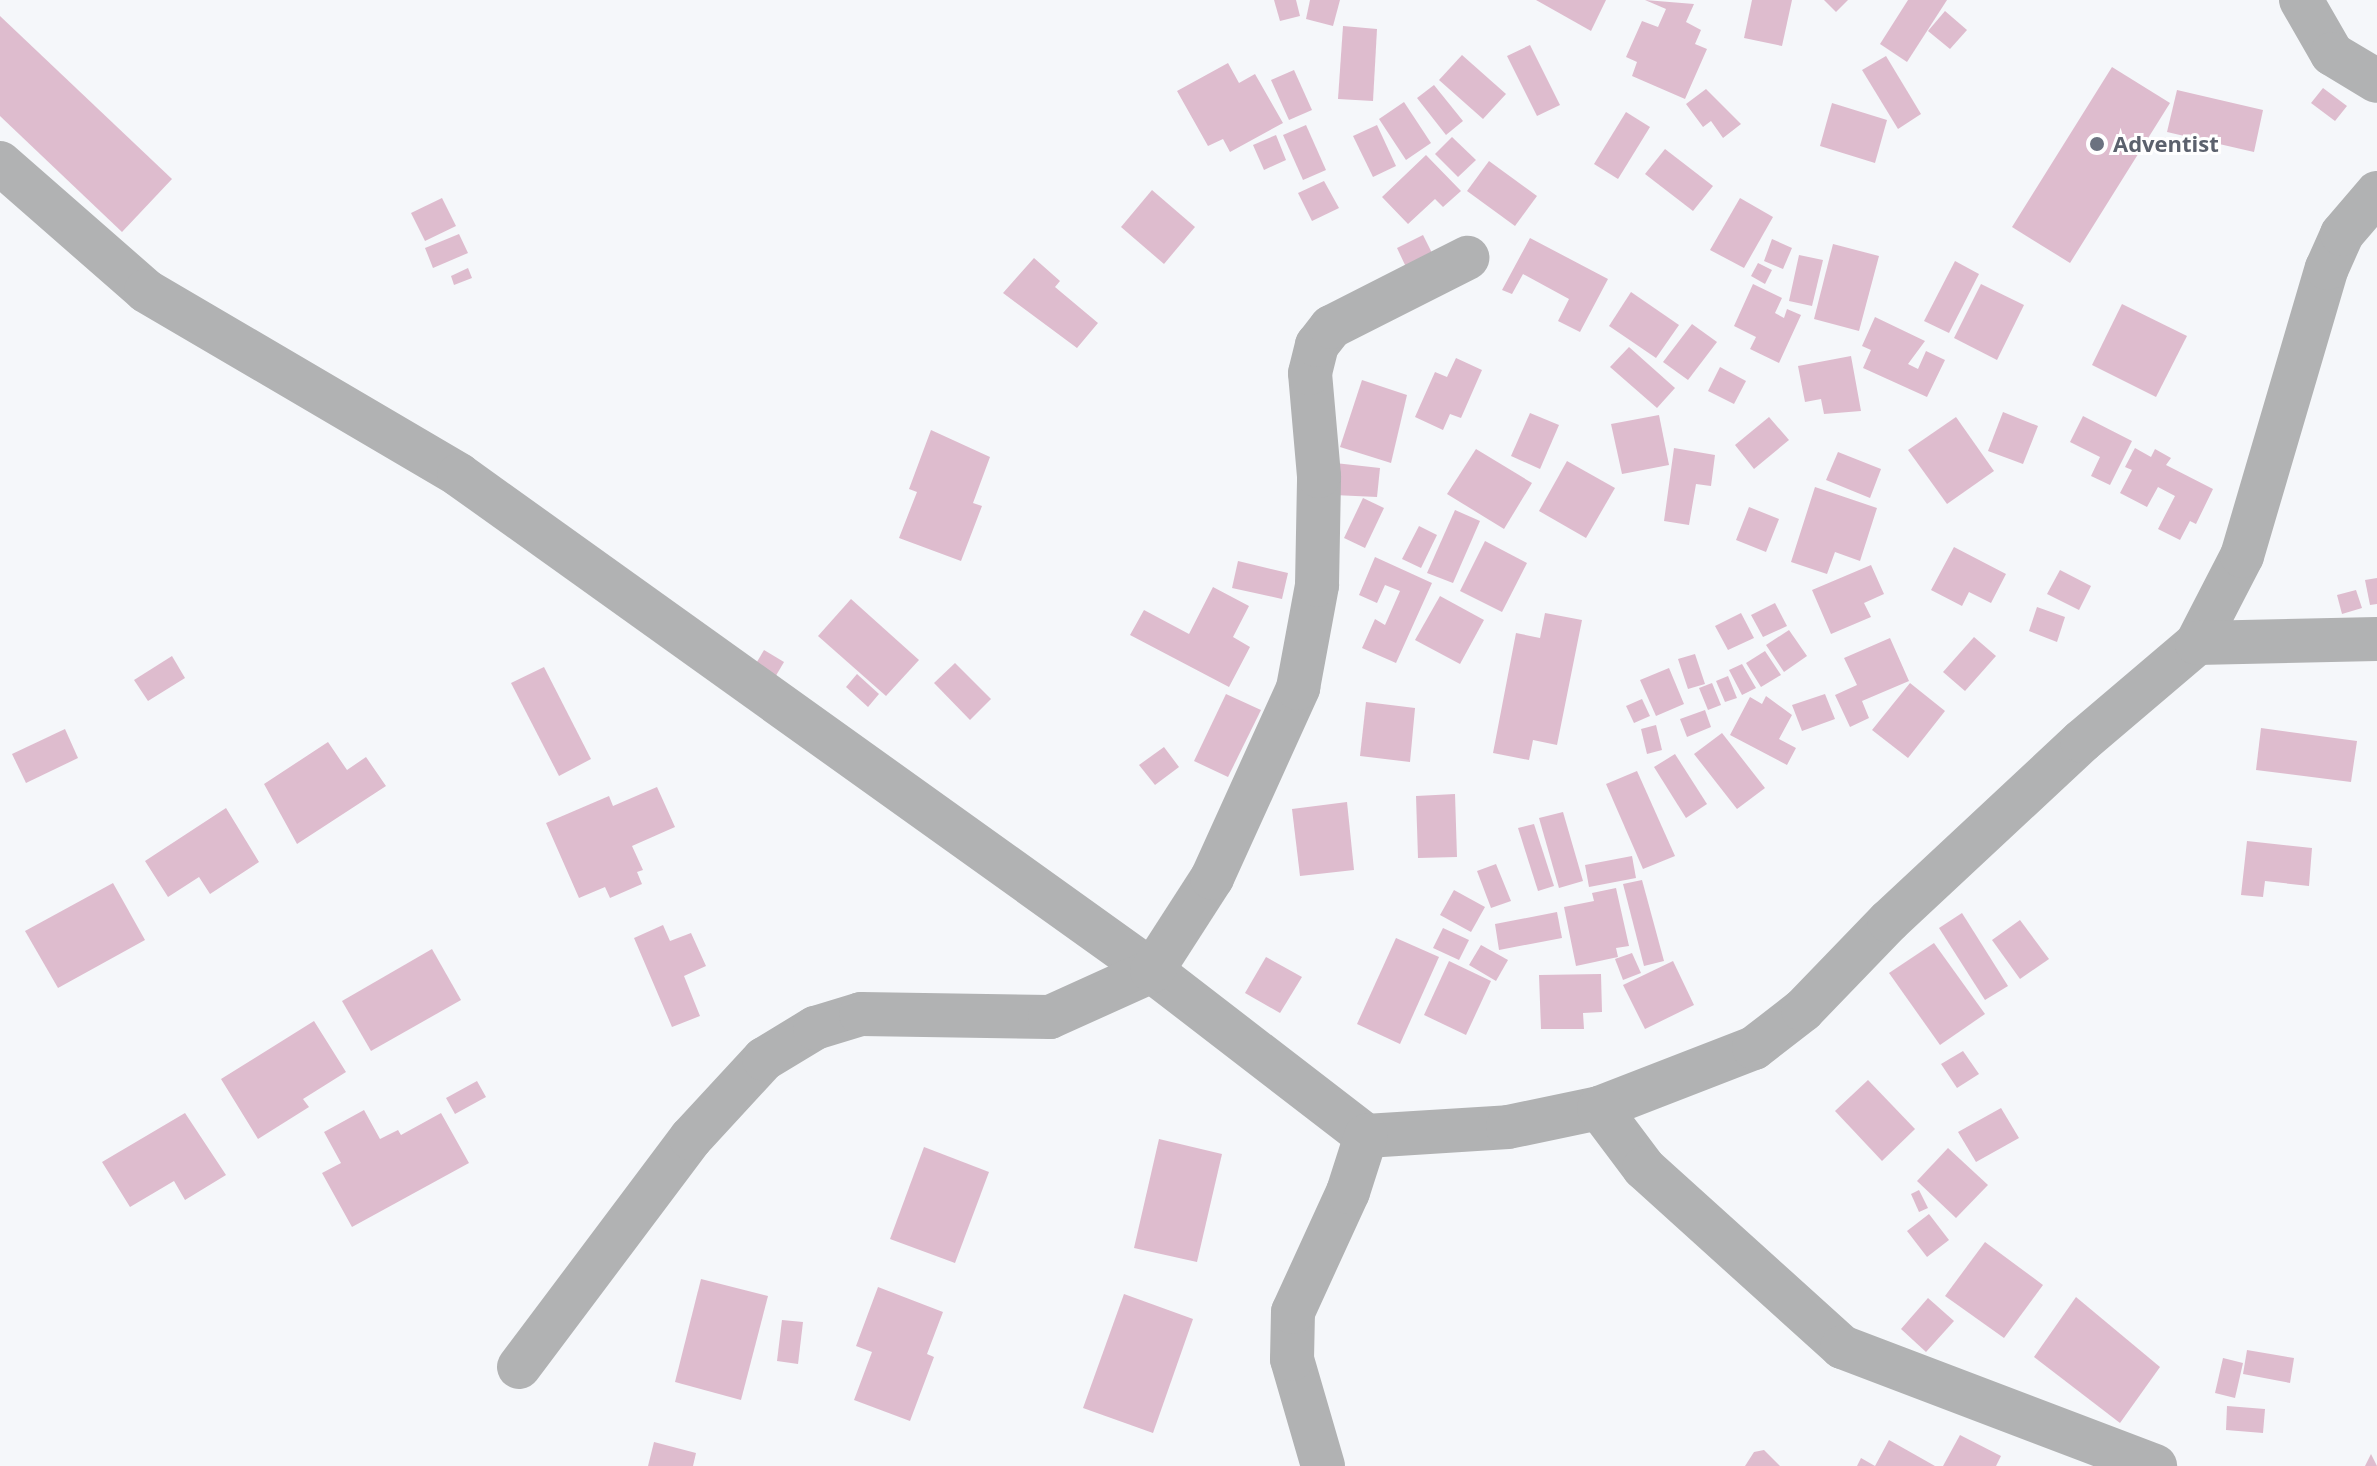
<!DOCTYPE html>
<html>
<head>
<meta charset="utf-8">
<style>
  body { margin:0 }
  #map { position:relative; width:2377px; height:1466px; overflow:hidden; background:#f5f7fa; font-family:"Open Sans",sans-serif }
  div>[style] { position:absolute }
  .building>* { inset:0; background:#debcce }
  .minor>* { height:44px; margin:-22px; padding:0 22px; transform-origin:22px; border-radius:22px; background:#b1b2b3 }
  .dots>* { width:22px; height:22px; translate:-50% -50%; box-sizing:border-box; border:4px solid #fff; border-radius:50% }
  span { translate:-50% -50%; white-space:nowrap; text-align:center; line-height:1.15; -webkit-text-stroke:6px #fff; paint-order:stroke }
  .worship-label { font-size:22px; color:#5b616d; font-weight:700 }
  .left { translate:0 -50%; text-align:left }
</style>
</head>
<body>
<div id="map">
  <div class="building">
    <i style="clip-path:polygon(1274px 0,1296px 0,1300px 16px,1280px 21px)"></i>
    <i style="clip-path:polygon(1310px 0,1340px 0,1333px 26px,1306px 19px)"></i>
    <i style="clip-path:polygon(1536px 0,1606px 0,1591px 31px)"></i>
    <i style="clip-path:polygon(1645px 0,1694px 4px,1686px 22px,1701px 30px,1695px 44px,1707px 49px,1685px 99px,1632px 76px,1637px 62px,1626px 57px,1642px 21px,1658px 27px,1666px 9px)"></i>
    <i style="clip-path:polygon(1752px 0,1792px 0,1782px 46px,1744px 38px)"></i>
    <i style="clip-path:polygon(1824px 0,1848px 0,1836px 12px)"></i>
    <i style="clip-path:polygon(1908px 0,1947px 0,1907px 62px,1880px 44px)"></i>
    <i style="clip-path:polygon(1945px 11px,1967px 30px,1950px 49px,1928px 31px)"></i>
    <i style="clip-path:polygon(0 16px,172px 179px,122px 232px,0 116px)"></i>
    <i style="clip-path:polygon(1343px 26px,1377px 29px,1373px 101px,1338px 99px)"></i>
    <i style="clip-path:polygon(1530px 45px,1560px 105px,1537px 116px,1507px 56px)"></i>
    <i style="clip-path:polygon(1462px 55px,1506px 94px,1483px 119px,1439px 80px)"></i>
    <i style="clip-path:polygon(1886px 56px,1921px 114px,1898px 129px,1862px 70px)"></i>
    <i style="clip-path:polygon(1228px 63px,1239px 83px,1255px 74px,1283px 123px,1230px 152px,1223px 139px,1208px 146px,1177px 91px)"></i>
    <i style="clip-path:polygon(2112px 67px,2170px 103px,2070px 263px,2012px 227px)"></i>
    <i style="clip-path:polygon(1294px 70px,1312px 110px,1289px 120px,1271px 80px)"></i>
    <i style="clip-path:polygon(1434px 85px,1463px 121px,1446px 135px,1417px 98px)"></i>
    <i style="clip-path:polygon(2323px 88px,2347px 106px,2335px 121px,2311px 103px)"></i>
    <i style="clip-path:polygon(1706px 89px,1741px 124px,1723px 138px,1711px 121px,1703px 127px,1686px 104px)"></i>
    <i style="clip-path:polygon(2177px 90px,2263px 110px,2254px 152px,2167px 132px)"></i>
    <i style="clip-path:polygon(1404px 102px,1431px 143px,1406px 160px,1379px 119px)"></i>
    <i style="clip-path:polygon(1832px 103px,1887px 120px,1875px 163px,1820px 146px)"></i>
    <i style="clip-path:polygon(1626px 112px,1650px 127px,1618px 179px,1594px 164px)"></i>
    <i style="clip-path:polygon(1306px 125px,1326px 170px,1303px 180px,1283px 135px)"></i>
    <i style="clip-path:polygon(1377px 125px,1396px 166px,1373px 177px,1353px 136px)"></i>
    <i style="clip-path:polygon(1276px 135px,1286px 160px,1264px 170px,1253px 145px)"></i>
    <i style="clip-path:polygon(1452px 137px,1476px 160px,1458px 177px,1435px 154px)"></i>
    <i style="clip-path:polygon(1665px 149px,1713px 186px,1693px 211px,1645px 174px)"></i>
    <i style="clip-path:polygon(1426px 155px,1461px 191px,1443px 207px,1435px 199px,1408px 224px,1382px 197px)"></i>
    <i style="clip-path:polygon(1489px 161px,1537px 196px,1515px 226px,1467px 191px)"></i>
    <i style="clip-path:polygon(1324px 181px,1339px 208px,1312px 221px,1298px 193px)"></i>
    <i style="clip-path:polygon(1152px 190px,1195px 227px,1164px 264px,1121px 227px)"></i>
    <i style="clip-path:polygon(442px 198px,456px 226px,425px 241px,411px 213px)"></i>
    <i style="clip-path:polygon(1740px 198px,1773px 217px,1744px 268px,1710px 250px)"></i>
    <i style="clip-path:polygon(459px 234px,468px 253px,433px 268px,425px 248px)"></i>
    <i style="clip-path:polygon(1423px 235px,1433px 255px,1406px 267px,1397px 248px)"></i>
    <i style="clip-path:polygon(1530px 238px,1608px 279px,1580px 332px,1558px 321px,1569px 299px,1523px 274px,1512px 294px,1502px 290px)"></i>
    <i style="clip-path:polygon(1772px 239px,1792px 248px,1783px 269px,1764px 261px)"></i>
    <i style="clip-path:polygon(1833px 244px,1879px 256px,1859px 331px,1814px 319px)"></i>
    <i style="clip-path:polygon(1799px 255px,1823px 260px,1812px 306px,1789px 301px)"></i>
    <i style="clip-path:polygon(1034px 258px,1060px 281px,1055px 287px,1098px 323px,1077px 348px,1003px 293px)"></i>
    <i style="clip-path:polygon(1955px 261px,1979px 274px,1949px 333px,1924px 321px)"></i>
    <i style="clip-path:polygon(1758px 263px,1772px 270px,1765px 284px,1751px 276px)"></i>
    <i style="clip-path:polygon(468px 268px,472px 278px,454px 285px,451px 276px)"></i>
    <i style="clip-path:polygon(1753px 284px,1782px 298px,1775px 313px,1784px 318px,1787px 309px,1801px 315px,1779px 363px,1750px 349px,1756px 337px,1734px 326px)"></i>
    <i style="clip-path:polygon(1981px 284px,2024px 305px,1997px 360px,1954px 338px)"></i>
    <i style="clip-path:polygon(1631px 292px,1679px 325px,1656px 358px,1609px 326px)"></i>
    <i style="clip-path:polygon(2122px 304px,2187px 336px,2156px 397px,2092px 365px)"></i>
    <i style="clip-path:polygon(1875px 317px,1925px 341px,1908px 364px,1918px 369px,1926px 351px,1945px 360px,1927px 397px,1863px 368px,1871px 350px,1862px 346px)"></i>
    <i style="clip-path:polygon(1692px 324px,1717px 342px,1688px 380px,1663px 362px)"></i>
    <i style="clip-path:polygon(1629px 347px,1675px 388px,1657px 408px,1610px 367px)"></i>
    <i style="clip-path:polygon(1851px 356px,1861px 411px,1824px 414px,1821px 399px,1805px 402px,1798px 366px)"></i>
    <i style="clip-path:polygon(1456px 358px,1482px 370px,1461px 418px,1450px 414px,1443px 430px,1415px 417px,1435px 372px,1447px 377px)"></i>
    <i style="clip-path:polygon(1720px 367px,1746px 381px,1734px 404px,1708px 391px)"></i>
    <i style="clip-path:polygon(1362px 380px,1407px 395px,1391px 463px,1340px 447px)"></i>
    <i style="clip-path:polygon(2003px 412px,2038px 426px,2023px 464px,1988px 451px)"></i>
    <i style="clip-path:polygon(1530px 413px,1559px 425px,1540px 469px,1511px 456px)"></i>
    <i style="clip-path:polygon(1659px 415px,1669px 465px,1622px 474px,1611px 424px)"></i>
    <i style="clip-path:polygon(2083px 416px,2132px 441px,2110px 485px,2091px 476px,2100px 457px,2070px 442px)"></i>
    <i style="clip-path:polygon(1769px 417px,1789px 440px,1754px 469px,1735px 445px)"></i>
    <i style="clip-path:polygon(1956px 417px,1994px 471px,1947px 504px,1908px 450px)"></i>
    <i style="clip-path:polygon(931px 430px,990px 457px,973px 503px,982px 506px,961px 561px,899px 538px,917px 492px,909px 489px)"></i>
    <i style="clip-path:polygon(1674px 448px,1715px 455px,1711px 486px,1696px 484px,1689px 525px,1664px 521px)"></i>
    <i style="clip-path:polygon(2135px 448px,2151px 457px,2155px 449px,2171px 458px,2166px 465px,2213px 489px,2196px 524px,2190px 521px,2180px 540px,2158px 529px,2175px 496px,2158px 487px,2147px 507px,2120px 493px,2132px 470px,2125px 467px)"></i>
    <i style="clip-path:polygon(1476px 449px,1532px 483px,1504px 529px,1447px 494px)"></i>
    <i style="clip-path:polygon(1838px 452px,1881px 469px,1870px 498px,1826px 480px)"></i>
    <i style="clip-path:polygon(1567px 461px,1615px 488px,1586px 538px,1539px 511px)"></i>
    <i style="clip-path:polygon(1335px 463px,1380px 468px,1377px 497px,1334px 495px)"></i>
    <i style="clip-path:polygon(1815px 487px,1877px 508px,1860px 561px,1835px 552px,1827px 574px,1791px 562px)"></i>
    <i style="clip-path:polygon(1363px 498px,1384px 508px,1365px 548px,1344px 538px)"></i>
    <i style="clip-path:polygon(1749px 507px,1779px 519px,1766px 552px,1736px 540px)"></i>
    <i style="clip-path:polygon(1455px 510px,1480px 521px,1453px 583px,1427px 573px)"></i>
    <i style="clip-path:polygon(1419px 526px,1437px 535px,1421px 568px,1402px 559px)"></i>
    <i style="clip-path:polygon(1485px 541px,1527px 563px,1502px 612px,1460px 591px)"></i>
    <i style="clip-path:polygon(1954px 547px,2006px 574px,1991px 603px,1969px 592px,1962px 606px,1931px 590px)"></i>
    <i style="clip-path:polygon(1375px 557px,1432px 583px,1396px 663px,1362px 648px,1375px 619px,1385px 625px,1400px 591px,1385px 585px,1377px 603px,1359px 595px)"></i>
    <i style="clip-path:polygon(1238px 561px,1288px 573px,1282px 599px,1232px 588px)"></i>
    <i style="clip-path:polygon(1871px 565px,1884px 594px,1864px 603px,1871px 617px,1831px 634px,1812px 590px)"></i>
    <i style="clip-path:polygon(2060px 570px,2091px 586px,2079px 610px,2047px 594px)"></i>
    <i style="clip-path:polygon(2377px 578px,2377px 604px,2370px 605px,2365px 580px)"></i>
    <i style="clip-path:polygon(1213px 587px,1249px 606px,1233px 637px,1250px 647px,1229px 687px,1130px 635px,1144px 610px,1189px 634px)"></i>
    <i style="clip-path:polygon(2356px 590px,2362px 608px,2342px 614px,2337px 595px)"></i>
    <i style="clip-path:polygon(1440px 596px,1484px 620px,1460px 664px,1415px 640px)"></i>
    <i style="clip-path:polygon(851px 599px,919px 660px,886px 696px,818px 636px)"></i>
    <i style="clip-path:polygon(1775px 603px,1787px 626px,1763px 637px,1751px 615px)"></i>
    <i style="clip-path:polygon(2037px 607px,2065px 617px,2057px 642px,2029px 631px)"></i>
    <i style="clip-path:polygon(1545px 613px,1582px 620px,1557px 745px,1533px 740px,1529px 760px,1493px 753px,1516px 633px,1540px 638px)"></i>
    <i style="clip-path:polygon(1741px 613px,1754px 638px,1728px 650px,1715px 626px)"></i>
    <i style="clip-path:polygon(1789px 630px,1807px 656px,1784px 672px,1766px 645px)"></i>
    <i style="clip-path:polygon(1974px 637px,1996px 656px,1965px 691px,1943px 672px)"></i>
    <i style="clip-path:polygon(1890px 638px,1909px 681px,1862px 701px,1869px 718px,1850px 727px,1835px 695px,1857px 685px,1844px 658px)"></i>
    <i style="clip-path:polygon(764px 650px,784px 662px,774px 679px,754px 667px)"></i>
    <i style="clip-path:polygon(1765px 651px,1781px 675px,1761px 687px,1746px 663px)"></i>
    <i style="clip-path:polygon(1695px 654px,1705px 684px,1688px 689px,1678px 659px)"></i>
    <i style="clip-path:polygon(172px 656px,185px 678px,148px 701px,134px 680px)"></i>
    <i style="clip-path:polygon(955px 663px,991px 699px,970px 720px,934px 683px)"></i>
    <i style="clip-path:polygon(1742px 664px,1756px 688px,1742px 695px,1729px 670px)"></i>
    <i style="clip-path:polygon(544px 667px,591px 759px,559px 776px,511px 683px)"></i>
    <i style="clip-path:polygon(1669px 668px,1684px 704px,1656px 716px,1640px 680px)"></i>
    <i style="clip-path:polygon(857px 674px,879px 694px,868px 707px,846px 687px)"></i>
    <i style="clip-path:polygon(1728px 676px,1737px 698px,1725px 702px,1716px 681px)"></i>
    <i style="clip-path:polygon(1712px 683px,1721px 705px,1708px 710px,1699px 688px)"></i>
    <i style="clip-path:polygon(1910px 683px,1945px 711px,1908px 758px,1872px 730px)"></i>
    <i style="clip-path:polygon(1226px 694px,1261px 710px,1228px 777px,1194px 761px)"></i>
    <i style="clip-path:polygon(1825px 694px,1835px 719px,1802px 731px,1792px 705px)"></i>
    <i style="clip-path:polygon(1766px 696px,1792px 715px,1779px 739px,1796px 748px,1787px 765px,1730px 735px,1750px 697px,1762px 704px)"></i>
    <i style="clip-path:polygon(1642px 699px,1650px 716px,1634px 723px,1626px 706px)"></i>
    <i style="clip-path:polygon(1366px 702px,1415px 708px,1410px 762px,1360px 756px)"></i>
    <i style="clip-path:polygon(1705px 710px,1711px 727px,1687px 737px,1680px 719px)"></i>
    <i style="clip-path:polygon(1656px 725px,1662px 750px,1647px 754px,1641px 729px)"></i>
    <i style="clip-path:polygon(2261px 728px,2357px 741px,2351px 782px,2256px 770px)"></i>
    <i style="clip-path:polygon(65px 729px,78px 758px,26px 783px,12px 754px)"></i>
    <i style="clip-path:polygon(1722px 733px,1765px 788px,1737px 809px,1694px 754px)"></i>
    <i style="clip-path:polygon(328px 742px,347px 770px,366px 757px,386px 786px,297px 844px,264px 784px)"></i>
    <i style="clip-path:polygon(1164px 747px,1179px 767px,1155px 785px,1139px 765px)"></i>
    <i style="clip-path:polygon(1675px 754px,1707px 804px,1686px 818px,1654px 767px)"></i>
    <i style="clip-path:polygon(1637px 771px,1675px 856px,1643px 869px,1606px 784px)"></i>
    <i style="clip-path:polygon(657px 787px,675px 827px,632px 846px,643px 870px,637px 872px,642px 884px,610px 898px,605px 887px,579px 898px,546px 823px,609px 796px,613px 806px)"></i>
    <i style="clip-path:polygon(1455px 794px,1457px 857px,1418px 858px,1416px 796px)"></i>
    <i style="clip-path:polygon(1347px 802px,1354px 870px,1300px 876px,1292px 809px)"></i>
    <i style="clip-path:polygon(226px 808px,259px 862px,210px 894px,199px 877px,168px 897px,145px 861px)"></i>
    <i style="clip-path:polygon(1563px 812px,1583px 881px,1559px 888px,1539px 818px)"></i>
    <i style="clip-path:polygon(1534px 824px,1554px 886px,1538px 891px,1518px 828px)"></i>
    <i style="clip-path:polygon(2247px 841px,2312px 848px,2309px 886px,2265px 881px,2263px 897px,2241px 895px)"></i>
    <i style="clip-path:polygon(1632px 856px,1636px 878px,1589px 887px,1585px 865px)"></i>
    <i style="clip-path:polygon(1496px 864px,1511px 901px,1491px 908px,1477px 871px)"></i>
    <i style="clip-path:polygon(1642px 880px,1664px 961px,1644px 966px,1623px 884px)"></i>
    <i style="clip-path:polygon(113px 883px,145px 940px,58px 988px,25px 931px)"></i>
    <i style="clip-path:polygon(1616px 888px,1629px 946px,1616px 948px,1618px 957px,1576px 966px,1564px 907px,1594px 901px,1592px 893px)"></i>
    <i style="clip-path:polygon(1454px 890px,1485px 907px,1471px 932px,1440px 915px)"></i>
    <i style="clip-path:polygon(1557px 912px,1562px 938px,1499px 950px,1495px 924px)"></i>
    <i style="clip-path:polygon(1962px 913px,2008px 986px,1985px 1000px,1939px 928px)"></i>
    <i style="clip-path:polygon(2020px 920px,2049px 959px,2020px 979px,1992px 940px)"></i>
    <i style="clip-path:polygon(663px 925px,670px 941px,691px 933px,706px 966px,684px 976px,700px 1016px,672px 1027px,634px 938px)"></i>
    <i style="clip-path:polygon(1443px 928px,1469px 940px,1459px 960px,1433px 948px)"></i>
    <i style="clip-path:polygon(1396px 938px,1439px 957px,1400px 1044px,1357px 1024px)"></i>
    <i style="clip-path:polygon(1934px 943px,1985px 1014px,1940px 1045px,1889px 973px)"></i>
    <i style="clip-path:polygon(1481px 945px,1508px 960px,1496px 981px,1469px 965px)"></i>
    <i style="clip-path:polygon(432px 949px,461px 1000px,371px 1051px,342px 1001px)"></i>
    <i style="clip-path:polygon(1632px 953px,1641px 973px,1623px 980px,1615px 959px)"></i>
    <i style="clip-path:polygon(1266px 957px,1302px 977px,1280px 1013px,1245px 993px)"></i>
    <i style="clip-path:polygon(1449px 961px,1491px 981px,1466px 1035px,1424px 1015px)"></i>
    <i style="clip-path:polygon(1673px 961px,1694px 1005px,1645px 1029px,1623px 985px)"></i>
    <i style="clip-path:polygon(1601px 974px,1602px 1012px,1583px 1013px,1584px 1029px,1541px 1029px,1539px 975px)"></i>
    <i style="clip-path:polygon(314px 1021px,346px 1072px,303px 1099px,309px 1107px,258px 1139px,221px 1079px)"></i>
    <i style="clip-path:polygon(1963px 1051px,1979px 1074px,1957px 1088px,1941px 1064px)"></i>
    <i style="clip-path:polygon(1868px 1080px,1915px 1129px,1882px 1161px,1835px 1111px)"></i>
    <i style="clip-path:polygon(477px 1081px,486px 1097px,455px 1114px,446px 1098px)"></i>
    <i style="clip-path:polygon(2001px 1108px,2019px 1138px,1976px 1162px,1958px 1132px)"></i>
    <i style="clip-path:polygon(364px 1110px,380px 1139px,398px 1130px,401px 1135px,441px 1113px,469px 1163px,352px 1227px,322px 1173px,341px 1163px,324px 1132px)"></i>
    <i style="clip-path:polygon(185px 1113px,226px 1175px,185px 1200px,174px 1181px,130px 1207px,102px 1162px)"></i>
    <i style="clip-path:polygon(1159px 1139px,1222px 1154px,1197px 1262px,1134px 1248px)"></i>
    <i style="clip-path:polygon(924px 1147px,989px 1172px,955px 1263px,890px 1239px)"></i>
    <i style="clip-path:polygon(1948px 1148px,1988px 1185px,1956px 1218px,1917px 1181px)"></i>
    <i style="clip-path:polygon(1919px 1190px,1928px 1208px,1919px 1212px,1911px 1194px)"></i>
    <i style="clip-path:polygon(1929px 1214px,1949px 1240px,1927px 1257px,1907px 1231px)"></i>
    <i style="clip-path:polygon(1985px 1242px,2043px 1285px,2004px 1338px,1945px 1296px)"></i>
    <i style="clip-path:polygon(701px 1279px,768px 1296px,741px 1400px,675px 1382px)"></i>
    <i style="clip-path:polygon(878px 1287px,943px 1312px,927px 1354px,934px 1357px,910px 1421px,854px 1400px,872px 1352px,856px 1346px)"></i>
    <i style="clip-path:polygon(1124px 1294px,1193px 1319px,1153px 1433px,1083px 1408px)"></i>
    <i style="clip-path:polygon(2076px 1297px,2160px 1367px,2120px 1423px,2034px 1357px)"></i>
    <i style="clip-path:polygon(1928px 1298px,1954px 1321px,1926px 1352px,1901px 1329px)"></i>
    <i style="clip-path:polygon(782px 1320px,803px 1322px,798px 1364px,777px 1361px)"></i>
    <i style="clip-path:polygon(2247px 1350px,2294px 1358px,2290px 1383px,2243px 1374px)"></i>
    <i style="clip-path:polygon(2223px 1358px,2243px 1363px,2235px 1398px,2215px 1393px)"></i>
    <i style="clip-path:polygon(2227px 1406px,2265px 1409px,2263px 1433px,2226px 1430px)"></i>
    <i style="clip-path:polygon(1960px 1435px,2001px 1456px,1996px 1466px,1943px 1466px)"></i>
    <i style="clip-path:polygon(1889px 1440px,1935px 1466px,1857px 1466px,1861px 1458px,1875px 1466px)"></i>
    <i style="clip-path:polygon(654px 1442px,696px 1453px,693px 1466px,648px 1466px)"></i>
    <i style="clip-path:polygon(1764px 1450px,1780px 1466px,1745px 1466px,1754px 1452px)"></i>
    <i style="clip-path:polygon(2371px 1454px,2377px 1466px,2365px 1466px)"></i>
  </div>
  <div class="minor">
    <i style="left:2301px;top:0;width:62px;rotate:60.1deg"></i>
    <i style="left:2332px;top:54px;width:52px;rotate:31deg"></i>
    <i style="left:0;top:163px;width:194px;rotate:41.2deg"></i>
    <i style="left:146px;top:291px;width:363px;rotate:30.4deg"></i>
    <i style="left:459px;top:475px;width:852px;rotate:35.59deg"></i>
    <i style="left:1152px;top:971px;width:270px;rotate:37.6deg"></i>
    <i style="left:1366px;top:1136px;width:142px;rotate:-3.6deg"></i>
    <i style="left:1508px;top:1127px;width:93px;rotate:-11.8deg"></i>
    <i style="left:1599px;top:1108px;width:166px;rotate:-21.2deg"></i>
    <i style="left:1754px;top:1048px;width:62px;rotate:-37.8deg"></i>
    <i style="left:1803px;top:1010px;width:124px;rotate:-46deg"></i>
    <i style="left:1889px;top:921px;width:264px;rotate:-43deg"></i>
    <i style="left:2082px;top:741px;width:151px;rotate:-40.4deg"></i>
    <i style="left:2197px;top:643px;width:98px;rotate:-62.7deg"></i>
    <i style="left:2242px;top:556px;width:300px;rotate:-73.6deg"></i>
    <i style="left:2327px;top:268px;width:37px;rotate:-66deg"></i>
    <i style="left:2342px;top:234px;width:54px;rotate:-49.5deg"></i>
    <i style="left:2197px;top:643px;width:180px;rotate:-1.3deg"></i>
    <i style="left:1599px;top:1108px;width:75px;rotate:53.1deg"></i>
    <i style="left:1644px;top:1168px;width:267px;rotate:42.1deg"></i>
    <i style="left:1842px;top:1347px;width:335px;rotate:20.8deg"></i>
    <i style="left:519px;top:1367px;width:286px;rotate:-53.1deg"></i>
    <i style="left:691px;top:1138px;width:108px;rotate:-47.3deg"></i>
    <i style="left:764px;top:1059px;width:60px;rotate:-31.3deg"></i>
    <i style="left:815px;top:1028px;width:48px;rotate:-16.9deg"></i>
    <i style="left:861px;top:1014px;width:189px;rotate:0.9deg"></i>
    <i style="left:1050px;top:1017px;width:112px;rotate:-24.3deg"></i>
    <i style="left:1152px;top:971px;width:111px;rotate:-57.2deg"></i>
    <i style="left:1212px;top:878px;width:209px;rotate:-65.6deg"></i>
    <i style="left:1298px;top:688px;width:105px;rotate:-79.5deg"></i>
    <i style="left:1317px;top:585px;width:109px;rotate:-88.9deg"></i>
    <i style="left:1319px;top:476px;width:103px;rotate:-95deg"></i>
    <i style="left:1310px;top:373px;width:29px;rotate:-76deg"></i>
    <i style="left:1317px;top:345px;width:23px;rotate:-52deg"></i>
    <i style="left:1331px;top:327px;width:153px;rotate:-26.9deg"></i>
    <i style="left:1323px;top:1466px;width:111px;rotate:-106.2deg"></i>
    <i style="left:1292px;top:1359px;width:47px;rotate:-88.8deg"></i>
    <i style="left:1293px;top:1312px;width:132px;rotate:-65.4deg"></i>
    <i style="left:1348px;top:1192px;width:59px;rotate:-72.2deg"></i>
  </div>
  <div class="dots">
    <i style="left:2097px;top:144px;background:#6b7280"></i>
  </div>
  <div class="worship-label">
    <span class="left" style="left:2113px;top:144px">Adventist</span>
  </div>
</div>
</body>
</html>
